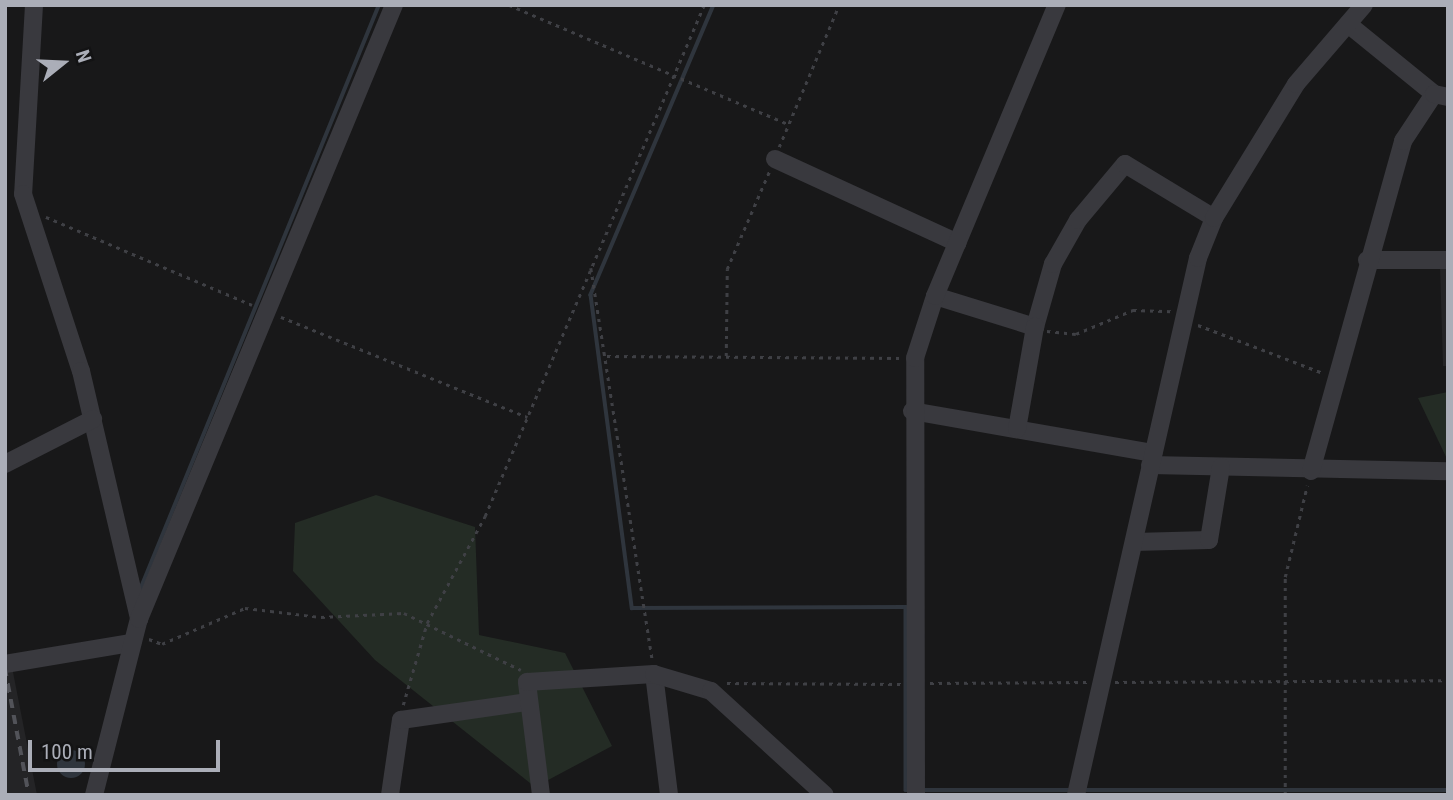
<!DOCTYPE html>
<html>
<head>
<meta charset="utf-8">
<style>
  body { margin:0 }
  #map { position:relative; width:1453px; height:800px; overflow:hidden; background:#181819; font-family:"Roboto Condensed",sans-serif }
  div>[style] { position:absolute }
  .built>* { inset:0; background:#242426 }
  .green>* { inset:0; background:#242c25 }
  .water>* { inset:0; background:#2f353d }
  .round { border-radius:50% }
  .stream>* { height:3.5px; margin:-1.75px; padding:0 1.75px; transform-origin:1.75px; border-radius:1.75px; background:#2f353d }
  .path>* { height:2.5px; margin-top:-1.25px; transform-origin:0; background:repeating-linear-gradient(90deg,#3f4045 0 3.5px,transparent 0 8.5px) }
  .minor>* { height:18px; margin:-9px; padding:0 9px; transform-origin:9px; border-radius:9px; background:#39393e }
  .rail>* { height:3.5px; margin-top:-1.75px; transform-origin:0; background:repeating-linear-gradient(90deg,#525359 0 9px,transparent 0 16px) }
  span { translate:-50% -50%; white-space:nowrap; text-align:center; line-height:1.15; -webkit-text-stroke:5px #131314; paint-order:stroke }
  .frame { position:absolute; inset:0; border:7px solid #abaeb8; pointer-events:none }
  .north { position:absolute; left:28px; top:28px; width:70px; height:70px; -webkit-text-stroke:5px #131314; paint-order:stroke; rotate:72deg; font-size:19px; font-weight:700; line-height:28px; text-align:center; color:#abaeb8 }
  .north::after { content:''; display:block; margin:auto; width:24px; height:32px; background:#abaeb8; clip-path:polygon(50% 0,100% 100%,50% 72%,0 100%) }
  .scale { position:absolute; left:28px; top:740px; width:192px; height:32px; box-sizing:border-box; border:4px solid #abaeb8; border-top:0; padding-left:9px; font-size:21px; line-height:24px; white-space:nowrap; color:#abaeb8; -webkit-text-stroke:5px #131314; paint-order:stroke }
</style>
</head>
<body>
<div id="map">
  <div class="built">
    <i style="clip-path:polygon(1440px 266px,1448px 266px,1448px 366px,1443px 366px)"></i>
    <i style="clip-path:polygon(12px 667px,37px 795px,5px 795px,5px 668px)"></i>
  </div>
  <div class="green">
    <i style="clip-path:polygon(1448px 392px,1448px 461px,1418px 398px)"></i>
    <i style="clip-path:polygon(376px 495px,475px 527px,479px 635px,565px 653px,612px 746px,535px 787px,375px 660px,293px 571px,295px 523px)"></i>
  </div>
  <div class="water">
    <i class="round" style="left:57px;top:750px;width:28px;height:28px"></i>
  </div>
  <div class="stream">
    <i style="left:714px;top:5px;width:315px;rotate:113deg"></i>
    <i style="left:591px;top:295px;width:316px;rotate:82.5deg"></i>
    <i style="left:632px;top:608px;width:274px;rotate:-0.2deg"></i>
    <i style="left:906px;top:607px;width:183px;rotate:90deg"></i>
    <i style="left:906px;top:790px;width:5px"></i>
    <i style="left:140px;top:590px;width:632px;rotate:-67.78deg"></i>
    <i style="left:922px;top:790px;width:150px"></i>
    <i style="left:1083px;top:790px;width:365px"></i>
  </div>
  <div class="path">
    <i style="left:509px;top:5px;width:303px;rotate:23.1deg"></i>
    <i style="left:779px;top:147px;width:154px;rotate:-67.1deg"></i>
    <i style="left:46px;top:217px;width:224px;rotate:23.1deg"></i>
    <i style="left:591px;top:268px;width:396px;rotate:81.1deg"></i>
    <i style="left:281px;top:317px;width:266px;rotate:22.1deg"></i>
    <i style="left:1198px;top:325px;width:134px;rotate:21deg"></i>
    <i style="left:1047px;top:331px;width:29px;rotate:6deg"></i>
    <i style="left:1076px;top:334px;width:62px;rotate:-22.8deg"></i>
    <i style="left:1133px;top:310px;width:38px;rotate:2deg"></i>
    <i style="left:607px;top:356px;width:295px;rotate:0.4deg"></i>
    <i style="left:726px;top:356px;width:87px;rotate:-89.3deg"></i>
    <i style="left:727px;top:269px;width:106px;rotate:-66.6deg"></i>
    <i style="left:149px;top:639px;width:14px;rotate:21deg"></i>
    <i style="left:162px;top:644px;width:90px;rotate:-23.4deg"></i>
    <i style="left:245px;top:608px;width:77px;rotate:6.8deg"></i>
    <i style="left:321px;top:617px;width:83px;rotate:-2.8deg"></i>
    <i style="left:404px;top:613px;width:130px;rotate:26deg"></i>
    <i style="left:1115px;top:682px;width:333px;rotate:-0.3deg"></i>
    <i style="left:727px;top:683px;width:175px;rotate:0.3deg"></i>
    <i style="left:930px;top:683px;width:157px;rotate:-0.4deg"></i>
    <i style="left:403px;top:705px;width:85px;rotate:-73.7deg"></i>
    <i style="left:427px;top:623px;width:122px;rotate:-61.5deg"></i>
    <i style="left:485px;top:516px;width:556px;rotate:-66.8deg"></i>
    <i style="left:1285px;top:795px;width:218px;rotate:-90deg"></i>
    <i style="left:1285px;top:577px;width:94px;rotate:-76.4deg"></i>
  </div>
  <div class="minor">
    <i style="left:34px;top:5px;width:189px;rotate:93.3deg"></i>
    <i style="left:23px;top:194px;width:186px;rotate:71.9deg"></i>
    <i style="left:81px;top:371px;width:255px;rotate:76.8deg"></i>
    <i style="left:1348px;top:24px;width:111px;rotate:39.1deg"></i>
    <i style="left:775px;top:159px;width:201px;rotate:24.7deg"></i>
    <i style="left:1367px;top:260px;width:81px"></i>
    <i style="left:935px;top:296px;width:105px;rotate:17.2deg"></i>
    <i style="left:1035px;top:327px;width:66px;rotate:-74.1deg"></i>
    <i style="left:1053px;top:264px;width:51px;rotate:-60.4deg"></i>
    <i style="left:1078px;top:220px;width:73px;rotate:-50deg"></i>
    <i style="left:1125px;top:164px;width:104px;rotate:31.2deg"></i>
    <i style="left:912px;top:411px;width:245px;rotate:9.9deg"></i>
    <i style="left:1017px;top:429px;width:104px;rotate:-80deg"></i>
    <i style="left:5px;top:464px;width:99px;rotate:-27.1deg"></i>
    <i style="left:1150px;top:465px;width:298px;rotate:1.2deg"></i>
    <i style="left:1311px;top:471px;width:343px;rotate:-74.4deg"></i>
    <i style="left:1403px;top:141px;width:56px;rotate:-56.6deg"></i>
    <i style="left:1434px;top:94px;width:14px;rotate:12deg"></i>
    <i style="left:1134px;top:542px;width:75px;rotate:-1.5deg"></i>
    <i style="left:1209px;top:540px;width:74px;rotate:-80.7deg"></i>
    <i style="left:5px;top:664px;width:128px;rotate:-9.5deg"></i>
    <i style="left:654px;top:674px;width:122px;rotate:82.9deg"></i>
    <i style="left:94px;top:795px;width:182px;rotate:-75.7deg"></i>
    <i style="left:139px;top:619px;width:665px;rotate:-67.45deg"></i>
    <i style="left:390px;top:795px;width:76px;rotate:-81.7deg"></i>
    <i style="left:401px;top:720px;width:128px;rotate:-8.1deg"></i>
    <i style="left:541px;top:795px;width:114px;rotate:-97.1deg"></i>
    <i style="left:527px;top:682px;width:127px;rotate:-3.6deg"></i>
    <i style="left:654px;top:674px;width:59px;rotate:16.6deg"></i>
    <i style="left:711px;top:691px;width:154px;rotate:42.4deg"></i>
    <i style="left:916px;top:795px;width:437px;rotate:-90.1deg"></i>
    <i style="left:915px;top:358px;width:65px;rotate:-72.1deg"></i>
    <i style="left:935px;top:296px;width:316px;rotate:-67.3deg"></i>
    <i style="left:1076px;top:795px;width:551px;rotate:-77.2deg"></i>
    <i style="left:1198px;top:258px;width:43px;rotate:-68.2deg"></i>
    <i style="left:1214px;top:218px;width:157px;rotate:-58.5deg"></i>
    <i style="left:1296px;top:84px;width:104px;rotate:-49.3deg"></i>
  </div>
  <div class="rail">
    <i style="left:5px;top:668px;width:129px;rotate:79.3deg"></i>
  </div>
  <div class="frame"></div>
  <div class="north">N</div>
  <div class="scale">100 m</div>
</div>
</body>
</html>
